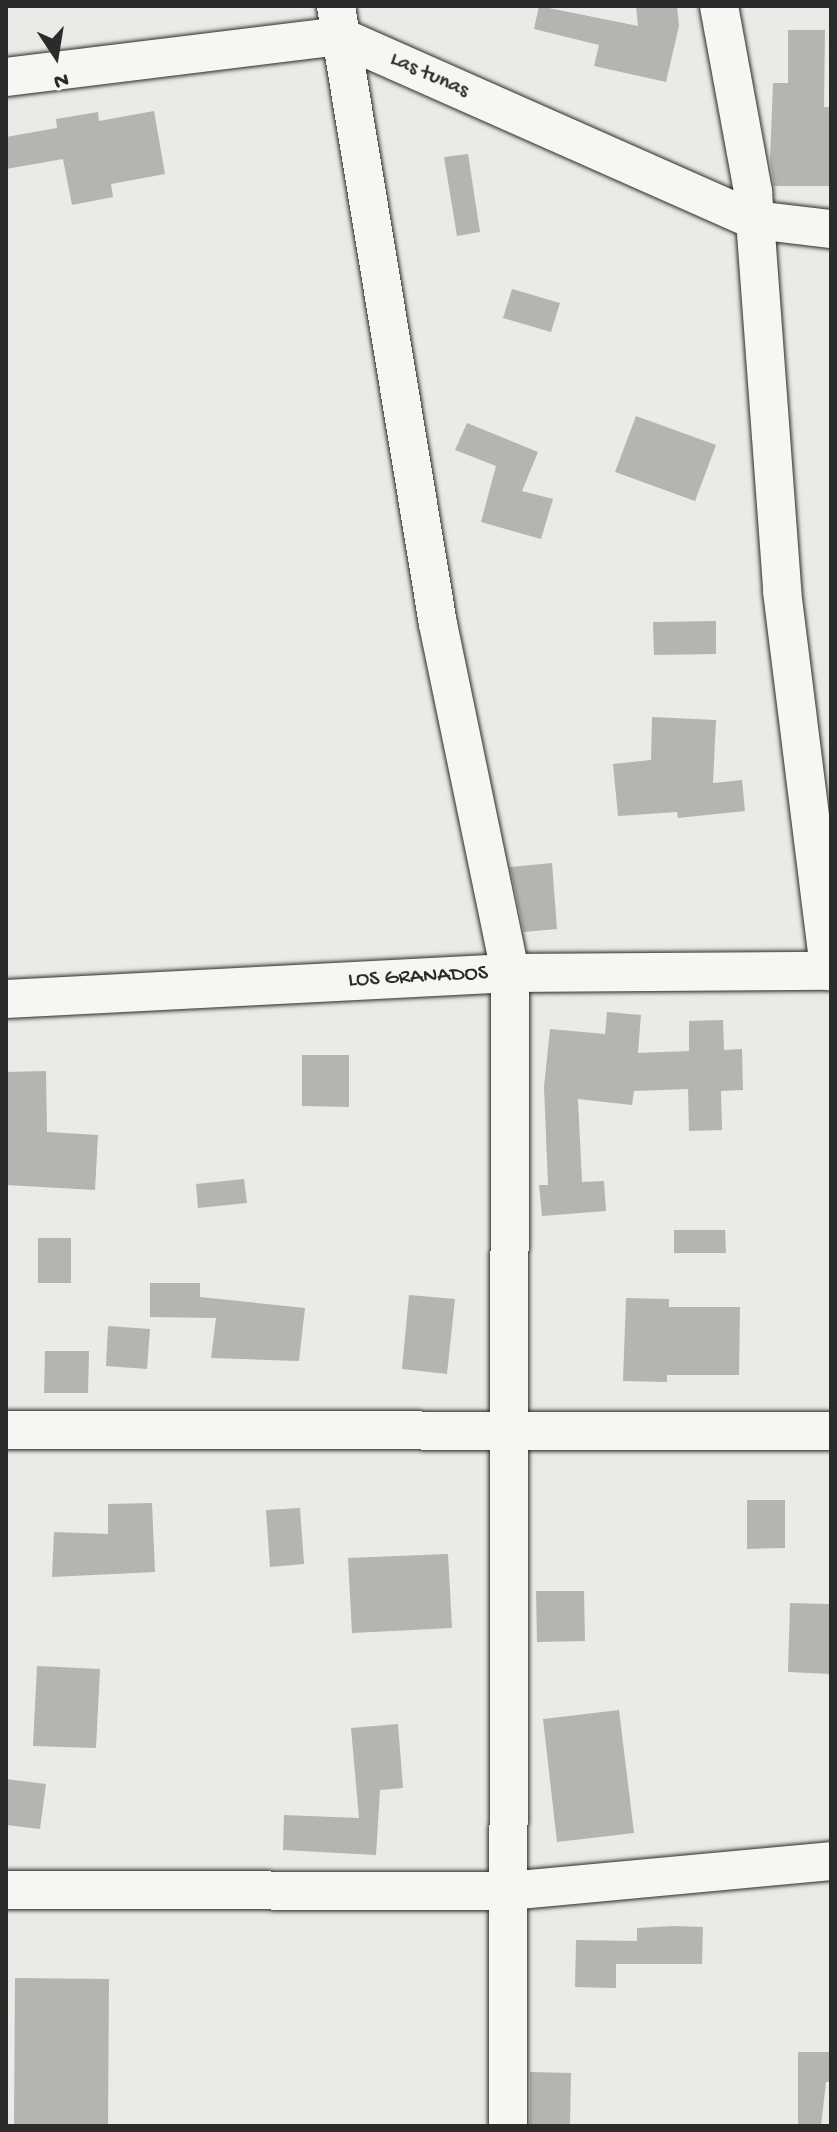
<!DOCTYPE html>
<html>
<head>
<meta charset="utf-8">
<style>
  body { margin:0 }
  #map { position:relative; width:837px; height:2132px; overflow:hidden; background:#eaeae6; font-family:"Gochi Hand",sans-serif }
  div>[style] { position:absolute }
  .building>* { inset:0; background:#b4b4b1 }
  .roads { filter:drop-shadow(0 0 2px #2b2b2b) drop-shadow(0 0 2px #2b2b2b) }
  .minor>* { height:38px; margin:-19px; padding:0 19px; transform-origin:19px; border-radius:19px; background:#f6f6f2 }
  span { translate:-50% -50%; white-space:nowrap; text-align:center; line-height:1.15; -webkit-text-stroke:7px #f6f6f2; paint-order:stroke }
  .street-label { font-size:22px; color:#2b2b2b }
  .frame { position:absolute; inset:0; border:8px solid #2b2b2b; pointer-events:none }
  .north { position:absolute; left:16px; top:16px; width:80px; height:80px; -webkit-text-stroke:6px #f6f6f2; paint-order:stroke; rotate:168deg; font-size:22px; font-weight:700; line-height:32px; text-align:center; color:#2b2b2b }
  .north::after { content:''; display:block; margin:auto; width:28px; height:36px; background:#2b2b2b; clip-path:polygon(50% 0,100% 100%,50% 72%,0 100%) }
</style>
</head>
<body>
<div id="map">
  <div class="building">
    <i style="clip-path:polygon(539px 6px,638px 26px,636px 6px,677px 6px,679px 26px,666px 82px,594px 66px,599px 45px,534px 29px)"></i>
    <i style="clip-path:polygon(788px 30px,825px 30px,824px 107px,831px 107px,831px 186px,774px 186px,770px 160px,773px 83px,788px 83px)"></i>
    <i style="clip-path:polygon(154px 111px,165px 174px,111px 184px,113px 197px,72px 205px,63px 159px,6px 169px,6px 137px,57px 128px,56px 119px,98px 112px,99px 121px)"></i>
    <i style="clip-path:polygon(468px 154px,480px 232px,457px 236px,444px 157px)"></i>
    <i style="clip-path:polygon(512px 289px,560px 303px,551px 332px,503px 318px)"></i>
    <i style="clip-path:polygon(636px 416px,716px 445px,695px 501px,615px 472px)"></i>
    <i style="clip-path:polygon(467px 423px,538px 452px,522px 491px,553px 499px,541px 539px,481px 522px,496px 466px,455px 450px)"></i>
    <i style="clip-path:polygon(716px 621px,716px 654px,654px 655px,653px 622px)"></i>
    <i style="clip-path:polygon(652px 717px,716px 720px,713px 783px,742px 780px,745px 811px,678px 818px,677px 812px,618px 816px,613px 764px,651px 760px)"></i>
    <i style="clip-path:polygon(552px 863px,557px 929px,524px 932px,510px 867px)"></i>
    <i style="clip-path:polygon(607px 1012px,641px 1015px,638px 1053px,689px 1051px,689px 1021px,723px 1020px,724px 1050px,742px 1049px,743px 1090px,721px 1091px,722px 1130px,689px 1131px,688px 1089px,634px 1091px,632px 1105px,578px 1099px,582px 1182px,604px 1181px,606px 1211px,542px 1216px,539px 1185px,548px 1185px,544px 1087px,550px 1029px,605px 1034px)"></i>
    <i style="clip-path:polygon(302px 1055px,349px 1055px,349px 1107px,302px 1106px)"></i>
    <i style="clip-path:polygon(46px 1071px,47px 1132px,98px 1135px,95px 1190px,6px 1185px,6px 1072px)"></i>
    <i style="clip-path:polygon(244px 1179px,247px 1203px,198px 1208px,196px 1184px)"></i>
    <i style="clip-path:polygon(674px 1230px,725px 1230px,726px 1253px,674px 1253px)"></i>
    <i style="clip-path:polygon(38px 1238px,71px 1238px,71px 1283px,38px 1283px)"></i>
    <i style="clip-path:polygon(150px 1283px,200px 1283px,200px 1297px,305px 1308px,299px 1361px,211px 1358px,216px 1318px,150px 1317px)"></i>
    <i style="clip-path:polygon(409px 1295px,455px 1299px,447px 1374px,402px 1369px)"></i>
    <i style="clip-path:polygon(626px 1298px,669px 1299px,669px 1307px,740px 1307px,739px 1375px,667px 1375px,667px 1382px,623px 1381px)"></i>
    <i style="clip-path:polygon(108px 1326px,150px 1329px,147px 1369px,106px 1366px)"></i>
    <i style="clip-path:polygon(45px 1351px,89px 1351px,88px 1393px,44px 1393px)"></i>
    <i style="clip-path:polygon(747px 1500px,785px 1500px,785px 1548px,747px 1549px)"></i>
    <i style="clip-path:polygon(152px 1503px,155px 1572px,52px 1577px,54px 1532px,108px 1534px,108px 1504px)"></i>
    <i style="clip-path:polygon(300px 1508px,304px 1564px,270px 1567px,266px 1510px)"></i>
    <i style="clip-path:polygon(448px 1554px,452px 1628px,352px 1633px,348px 1558px)"></i>
    <i style="clip-path:polygon(536px 1591px,584px 1591px,585px 1641px,537px 1642px)"></i>
    <i style="clip-path:polygon(790px 1603px,831px 1604px,831px 1674px,788px 1672px)"></i>
    <i style="clip-path:polygon(37px 1666px,100px 1669px,96px 1748px,33px 1746px)"></i>
    <i style="clip-path:polygon(619px 1710px,634px 1833px,557px 1842px,543px 1719px)"></i>
    <i style="clip-path:polygon(398px 1724px,403px 1788px,380px 1790px,376px 1855px,283px 1850px,284px 1815px,359px 1818px,351px 1728px)"></i>
    <i style="clip-path:polygon(6px 1779px,46px 1784px,40px 1829px,6px 1825px)"></i>
    <i style="clip-path:polygon(674px 1926px,703px 1927px,702px 1964px,616px 1964px,616px 1988px,575px 1987px,576px 1940px,637px 1941px,637px 1928px)"></i>
    <i style="clip-path:polygon(15px 1978px,109px 1979px,108px 2126px,14px 2126px)"></i>
    <i style="clip-path:polygon(798px 2052px,831px 2052px,831px 2082px,826px 2082px,821px 2126px,798px 2126px)"></i>
    <i style="clip-path:polygon(530px 2072px,571px 2073px,570px 2126px,530px 2126px)"></i>
  </div>
  <div class="roads">
    <div class="minor">
      <i style="left:336px;top:6px;width:626px;rotate:80.63deg"></i>
      <i style="left:438px;top:624px;width:356px;rotate:78.3deg"></i>
      <i style="left:510px;top:973px;width:1153px;rotate:90.1deg"></i>
      <i style="left:719px;top:6px;width:189px;rotate:79.6deg"></i>
      <i style="left:753px;top:192px;width:400px;rotate:85.8deg"></i>
      <i style="left:782px;top:591px;width:383px;rotate:82.9deg"></i>
      <i style="left:6px;top:77px;width:336px;rotate:-7deg"></i>
      <i style="left:339px;top:36px;width:455px;rotate:23.9deg"></i>
      <i style="left:755px;top:220px;width:77px;rotate:6.8deg"></i>
      <i style="left:6px;top:999px;width:505px;rotate:-2.95deg"></i>
      <i style="left:510px;top:973px;width:321px;rotate:-0.4deg"></i>
      <i style="left:6px;top:1430px;width:825px;rotate:0.07deg"></i>
      <i style="left:6px;top:1890px;width:502px;rotate:0.11deg"></i>
      <i style="left:508px;top:1891px;width:324px;rotate:-5.3deg"></i>
    </div>
  </div>
  <div class="street-label">
    <span style="left:429px;top:76px;rotate:24deg">Las tunas</span>
    <span style="left:418px;top:978px;rotate:-3deg">LOS GRANADOS</span>
  </div>
  <div class="frame"></div>
  <div class="north">N</div>
</div>
</body>
</html>
